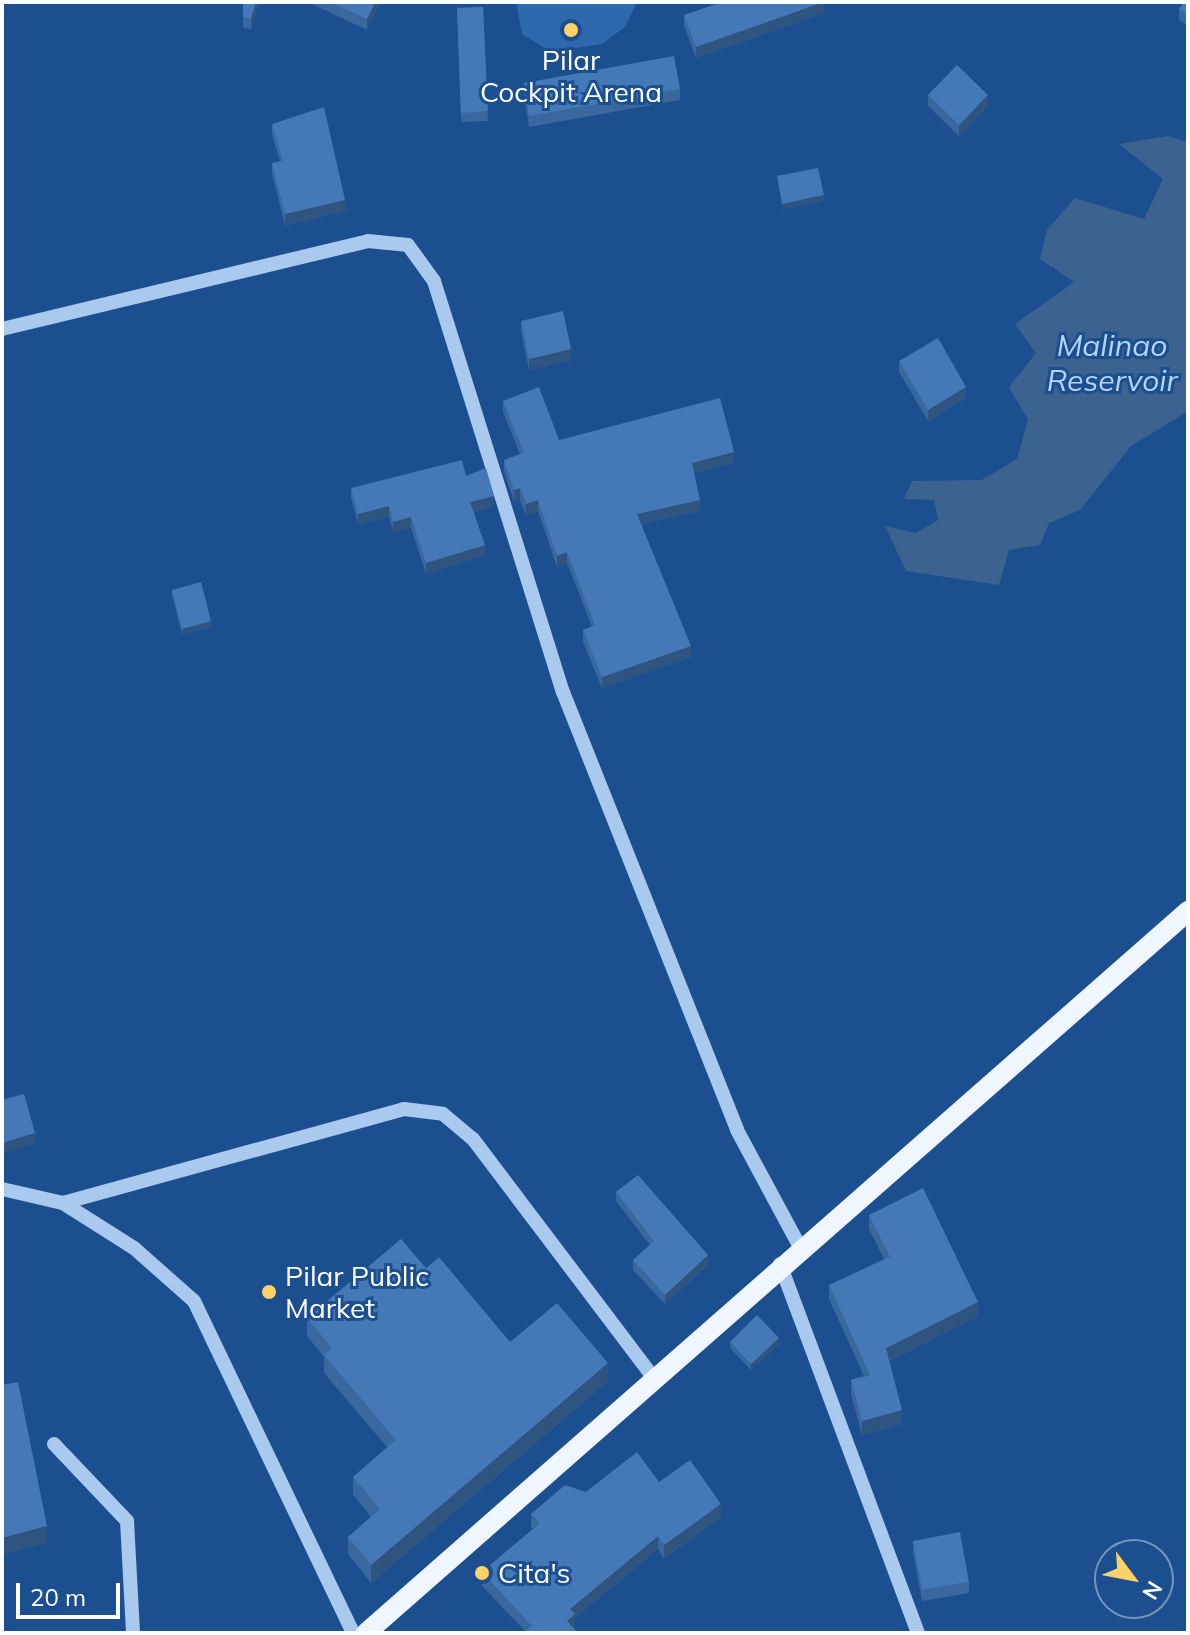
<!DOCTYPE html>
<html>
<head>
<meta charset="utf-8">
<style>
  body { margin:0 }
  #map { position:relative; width:1190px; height:1635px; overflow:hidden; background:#1b4f8f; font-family:Mulish,sans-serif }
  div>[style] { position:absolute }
  .green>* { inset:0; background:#2e69ad }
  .water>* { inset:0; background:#3c6290 }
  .minor>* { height:14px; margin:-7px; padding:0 7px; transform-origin:7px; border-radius:7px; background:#a9c9ee }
  .major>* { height:20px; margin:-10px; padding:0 10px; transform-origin:10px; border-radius:10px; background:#f0f6ff }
  .wall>* { inset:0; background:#3a679d }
  .shaded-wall>* { inset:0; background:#305480 }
  .building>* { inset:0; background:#4478b7 }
  .dots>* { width:22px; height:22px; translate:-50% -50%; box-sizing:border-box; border:4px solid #1b4f8f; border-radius:50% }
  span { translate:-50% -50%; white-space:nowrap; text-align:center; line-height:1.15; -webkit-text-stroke:6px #1b4f8f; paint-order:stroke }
  .poi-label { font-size:28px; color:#fff }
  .left { translate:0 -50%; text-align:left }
  .water-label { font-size:30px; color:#b5d3f5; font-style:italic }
  .frame { position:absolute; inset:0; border:4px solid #fff; pointer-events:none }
  .north { position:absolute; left:1094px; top:1539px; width:80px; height:80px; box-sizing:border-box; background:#1b4f8f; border:2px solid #7695bc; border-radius:50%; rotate:122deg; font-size:22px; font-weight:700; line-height:32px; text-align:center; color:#fff }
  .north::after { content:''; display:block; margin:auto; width:28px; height:36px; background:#ffd166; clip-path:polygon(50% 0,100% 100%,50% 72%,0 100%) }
  .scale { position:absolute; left:16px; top:1583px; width:104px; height:36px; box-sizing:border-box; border:4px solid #fff; border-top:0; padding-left:10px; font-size:24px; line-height:28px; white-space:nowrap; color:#fff; -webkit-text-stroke:6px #1b4f8f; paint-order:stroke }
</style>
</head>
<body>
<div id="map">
  <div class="green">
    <i style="clip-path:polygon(516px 2px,637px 2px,625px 27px,602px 44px,551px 52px,522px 34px)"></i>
  </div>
  <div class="water">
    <i style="clip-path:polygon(1168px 136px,1188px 142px,1188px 411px,1131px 446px,1080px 510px,1049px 523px,1040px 545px,1009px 550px,999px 585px,906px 571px,885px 526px,916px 533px,938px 520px,934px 500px,904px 499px,912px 481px,982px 480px,1017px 459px,1028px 420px,1009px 387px,1036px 353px,1015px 324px,1074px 282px,1040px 259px,1047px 230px,1075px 198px,1144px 219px,1163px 179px,1119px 144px)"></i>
  </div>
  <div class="minor">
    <i style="left:2px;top:329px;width:376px;rotate:-13.5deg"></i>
    <i style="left:368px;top:241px;width:40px;rotate:5.7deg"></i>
    <i style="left:408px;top:245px;width:44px;rotate:54.2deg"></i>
    <i style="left:434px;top:281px;width:431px;rotate:72.6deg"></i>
    <i style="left:563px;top:692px;width:471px;rotate:68.3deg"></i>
    <i style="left:737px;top:1130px;width:133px;rotate:61.7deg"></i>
    <i style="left:2px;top:1189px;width:63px;rotate:12.9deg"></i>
    <i style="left:63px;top:1203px;width:84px;rotate:32.4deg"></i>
    <i style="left:134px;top:1248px;width:80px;rotate:41.5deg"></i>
    <i style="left:194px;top:1301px;width:368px;rotate:64.4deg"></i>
    <i style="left:63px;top:1203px;width:354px;rotate:-15.4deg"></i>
    <i style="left:404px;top:1109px;width:39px;rotate:7deg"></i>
    <i style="left:443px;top:1114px;width:39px;rotate:40deg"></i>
    <i style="left:473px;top:1139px;width:298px;rotate:52.9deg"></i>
    <i style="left:780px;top:1264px;width:394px;rotate:69.5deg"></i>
    <i style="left:54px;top:1444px;width:106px;rotate:46.5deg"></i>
    <i style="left:127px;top:1521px;width:112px;rotate:86.9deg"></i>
  </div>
  <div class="major">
    <i style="left:366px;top:1633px;width:1094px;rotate:-41.29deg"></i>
  </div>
  <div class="wall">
    <i style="clip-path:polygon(243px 2px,259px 2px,251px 29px,243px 28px)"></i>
    <i style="clip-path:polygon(314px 2px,380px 2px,367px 30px,314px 5px)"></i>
    <i style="clip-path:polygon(1188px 2px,1188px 26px,1179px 20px,1179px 9px)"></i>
    <i style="clip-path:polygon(483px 7px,488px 121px,461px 122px,457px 8px)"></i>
    <i style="clip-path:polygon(824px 13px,696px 58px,684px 26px,684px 15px)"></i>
    <i style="clip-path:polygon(524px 83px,680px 89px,680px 100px,529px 127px,524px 94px)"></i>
    <i style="clip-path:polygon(928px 95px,988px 106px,959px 136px,928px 106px)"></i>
    <i style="clip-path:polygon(272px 124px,345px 211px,285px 226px,272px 174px,272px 163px,280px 161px,272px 135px)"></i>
    <i style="clip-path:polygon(521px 321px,571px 360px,529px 370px,521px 332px)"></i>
    <i style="clip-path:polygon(899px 361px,966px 398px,928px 421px,899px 372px)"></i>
    <i style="clip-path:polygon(503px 401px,559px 440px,734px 463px,694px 473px,700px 511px,641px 524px,691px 657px,602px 688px,583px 642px,583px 630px,592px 627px,567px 563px,557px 567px,538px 511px,526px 516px,520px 500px,514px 501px,504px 472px,504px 460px,520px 454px,503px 412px)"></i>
    <i style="clip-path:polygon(466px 476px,494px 506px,474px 512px,485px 555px,426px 574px,411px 528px,393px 532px,389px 517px,358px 524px,351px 498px,351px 488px)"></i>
    <i style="clip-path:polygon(172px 590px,211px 627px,182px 634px,172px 595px)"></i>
    <i style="clip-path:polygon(616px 1192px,708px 1265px,665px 1304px,633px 1270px,633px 1260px,650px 1245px,616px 1201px)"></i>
    <i style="clip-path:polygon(869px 1215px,978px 1316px,889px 1361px,902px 1424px,862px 1435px,851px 1394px,851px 1380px,864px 1376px,829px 1299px,829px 1285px,884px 1259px,869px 1229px)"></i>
    <i style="clip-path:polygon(426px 1268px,510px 1342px,608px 1381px,371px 1583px,348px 1554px,348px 1537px,371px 1517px,353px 1495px,353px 1477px,387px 1447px,324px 1373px,324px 1357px,307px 1336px,307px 1318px)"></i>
    <i style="clip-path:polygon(730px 1342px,779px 1344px,751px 1370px,730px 1348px)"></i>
    <i style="clip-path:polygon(659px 1482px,721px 1517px,664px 1559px,658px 1549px,575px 1618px,575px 1628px,574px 1629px,525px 1631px,482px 1586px,482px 1572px,533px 1529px,531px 1527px,531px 1514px,586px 1492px)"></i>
    <i style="clip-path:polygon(913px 1541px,969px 1582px,969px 1593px,922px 1601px,913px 1553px)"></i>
  </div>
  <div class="shaded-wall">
    <i style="clip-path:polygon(256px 2px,259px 2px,251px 29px,251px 18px)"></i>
    <i style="clip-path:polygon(375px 2px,380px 2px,367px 30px,367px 19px)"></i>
    <i style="clip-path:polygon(824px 2px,824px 13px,696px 58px,696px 47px)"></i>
    <i style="clip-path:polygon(988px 95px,988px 106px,959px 136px,959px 125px)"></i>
    <i style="clip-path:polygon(824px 195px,824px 201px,782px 210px,782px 204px)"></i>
    <i style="clip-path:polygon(345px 200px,345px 211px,285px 226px,285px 214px)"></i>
    <i style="clip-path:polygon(571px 349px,571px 360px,529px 370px,529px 359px)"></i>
    <i style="clip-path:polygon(966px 387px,966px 398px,928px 421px,928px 410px)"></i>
    <i style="clip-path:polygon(734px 452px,734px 463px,692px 474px,692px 463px)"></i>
    <i style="clip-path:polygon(520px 488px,520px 500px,514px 501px,514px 490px)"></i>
    <i style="clip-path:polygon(494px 496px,494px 506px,470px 513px,470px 502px)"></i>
    <i style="clip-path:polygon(538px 500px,538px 511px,526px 516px,526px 504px)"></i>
    <i style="clip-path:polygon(700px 500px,700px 511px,637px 525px,637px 514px)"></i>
    <i style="clip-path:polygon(389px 506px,389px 517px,358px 524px,358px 514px)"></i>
    <i style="clip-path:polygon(411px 517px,411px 528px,393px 532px,393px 522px)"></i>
    <i style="clip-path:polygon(485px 545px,485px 555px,426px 574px,426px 563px)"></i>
    <i style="clip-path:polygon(567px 552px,567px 563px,557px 567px,557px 556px)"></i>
    <i style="clip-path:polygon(211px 621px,211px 627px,182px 634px,182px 629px)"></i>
    <i style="clip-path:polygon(691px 646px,691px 657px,602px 688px,602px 677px)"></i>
    <i style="clip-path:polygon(35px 1133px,35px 1144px,2px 1154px,2px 1143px)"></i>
    <i style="clip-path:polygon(708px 1255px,708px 1265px,665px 1304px,665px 1295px)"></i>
    <i style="clip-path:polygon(978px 1302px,978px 1316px,886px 1362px,886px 1348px)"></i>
    <i style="clip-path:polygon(779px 1338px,779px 1344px,751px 1370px,751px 1364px)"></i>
    <i style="clip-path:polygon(608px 1363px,608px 1381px,371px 1583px,371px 1565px)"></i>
    <i style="clip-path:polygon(902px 1410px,902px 1424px,862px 1435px,862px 1421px)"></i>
    <i style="clip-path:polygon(721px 1504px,721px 1517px,664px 1559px,664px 1545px)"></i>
    <i style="clip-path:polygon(47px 1526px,47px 1543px,2px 1555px,2px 1538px)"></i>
    <i style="clip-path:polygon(658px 1536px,658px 1549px,575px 1618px,575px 1628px,569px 1633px,567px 1621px,570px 1609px)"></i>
  </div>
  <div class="building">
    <i style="clip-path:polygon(243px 2px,256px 2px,251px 18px,243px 17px)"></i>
    <i style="clip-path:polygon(330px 2px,375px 2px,367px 19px)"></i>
    <i style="clip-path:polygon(722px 2px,824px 2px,696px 47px,684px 15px)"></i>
    <i style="clip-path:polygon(1184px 2px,1188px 2px,1188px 15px,1179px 9px)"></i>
    <i style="clip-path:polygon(483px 7px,488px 111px,461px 113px,457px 8px)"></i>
    <i style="clip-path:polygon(674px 56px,680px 89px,529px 116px,524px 83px)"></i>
    <i style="clip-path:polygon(957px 65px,988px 95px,959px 125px,928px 95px)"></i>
    <i style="clip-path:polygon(324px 107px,345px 200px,285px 214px,272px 163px,283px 161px,272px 124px)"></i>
    <i style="clip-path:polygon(818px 168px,824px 195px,782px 204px,777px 176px)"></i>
    <i style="clip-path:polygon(563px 311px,571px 349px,529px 359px,521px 321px)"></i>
    <i style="clip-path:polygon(938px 338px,966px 387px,928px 410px,899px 361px)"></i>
    <i style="clip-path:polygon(539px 387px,559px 440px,720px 398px,734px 452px,692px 463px,700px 500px,637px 514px,691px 646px,602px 677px,583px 630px,595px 625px,567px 552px,557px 556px,538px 500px,526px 504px,520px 488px,514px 490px,504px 460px,524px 453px,503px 401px)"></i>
    <i style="clip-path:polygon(462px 460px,466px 476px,486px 468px,494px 496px,470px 502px,485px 545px,426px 563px,411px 517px,393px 522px,389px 506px,358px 514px,351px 488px)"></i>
    <i style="clip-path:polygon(201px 582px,211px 621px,182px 629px,172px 590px)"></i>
    <i style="clip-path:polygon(24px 1094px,35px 1133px,2px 1143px,2px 1100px)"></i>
    <i style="clip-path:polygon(638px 1175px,708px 1255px,665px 1295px,633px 1260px,654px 1241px,616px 1192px)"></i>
    <i style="clip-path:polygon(923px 1188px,978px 1302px,886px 1348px,902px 1410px,862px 1421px,851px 1380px,870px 1375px,829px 1285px,890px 1257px,869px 1215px)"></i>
    <i style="clip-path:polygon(401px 1239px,426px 1268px,439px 1257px,510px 1342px,557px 1303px,608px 1363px,371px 1565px,348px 1537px,380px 1509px,353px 1477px,396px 1440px,324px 1355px,332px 1348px,307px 1318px)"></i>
    <i style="clip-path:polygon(757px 1315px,779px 1338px,751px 1364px,730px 1342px)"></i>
    <i style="clip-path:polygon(18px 1382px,47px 1526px,2px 1538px,2px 1385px)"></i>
    <i style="clip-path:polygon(637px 1452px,659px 1482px,690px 1460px,721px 1504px,664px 1545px,658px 1536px,570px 1609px,575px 1614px,567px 1621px,578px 1633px,522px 1633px,532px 1626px,482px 1572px,540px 1523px,531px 1514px,565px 1485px,586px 1492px)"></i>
    <i style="clip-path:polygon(960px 1532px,969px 1582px,922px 1590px,913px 1541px)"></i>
  </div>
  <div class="dots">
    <i style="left:571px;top:30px;background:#ffd166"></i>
    <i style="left:269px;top:1292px;background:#ffd166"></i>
    <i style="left:482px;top:1573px;background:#ffd166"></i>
  </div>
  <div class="poi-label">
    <span style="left:571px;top:76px">Pilar<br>Cockpit Arena</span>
    <span class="left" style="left:285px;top:1292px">Pilar Public<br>Market</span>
    <span class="left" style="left:498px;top:1573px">Cita's</span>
  </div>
  <div class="water-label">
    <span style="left:1112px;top:362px">Malinao<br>Reservoir</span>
  </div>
  <div class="frame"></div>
  <div class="north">N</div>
  <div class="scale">20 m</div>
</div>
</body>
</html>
